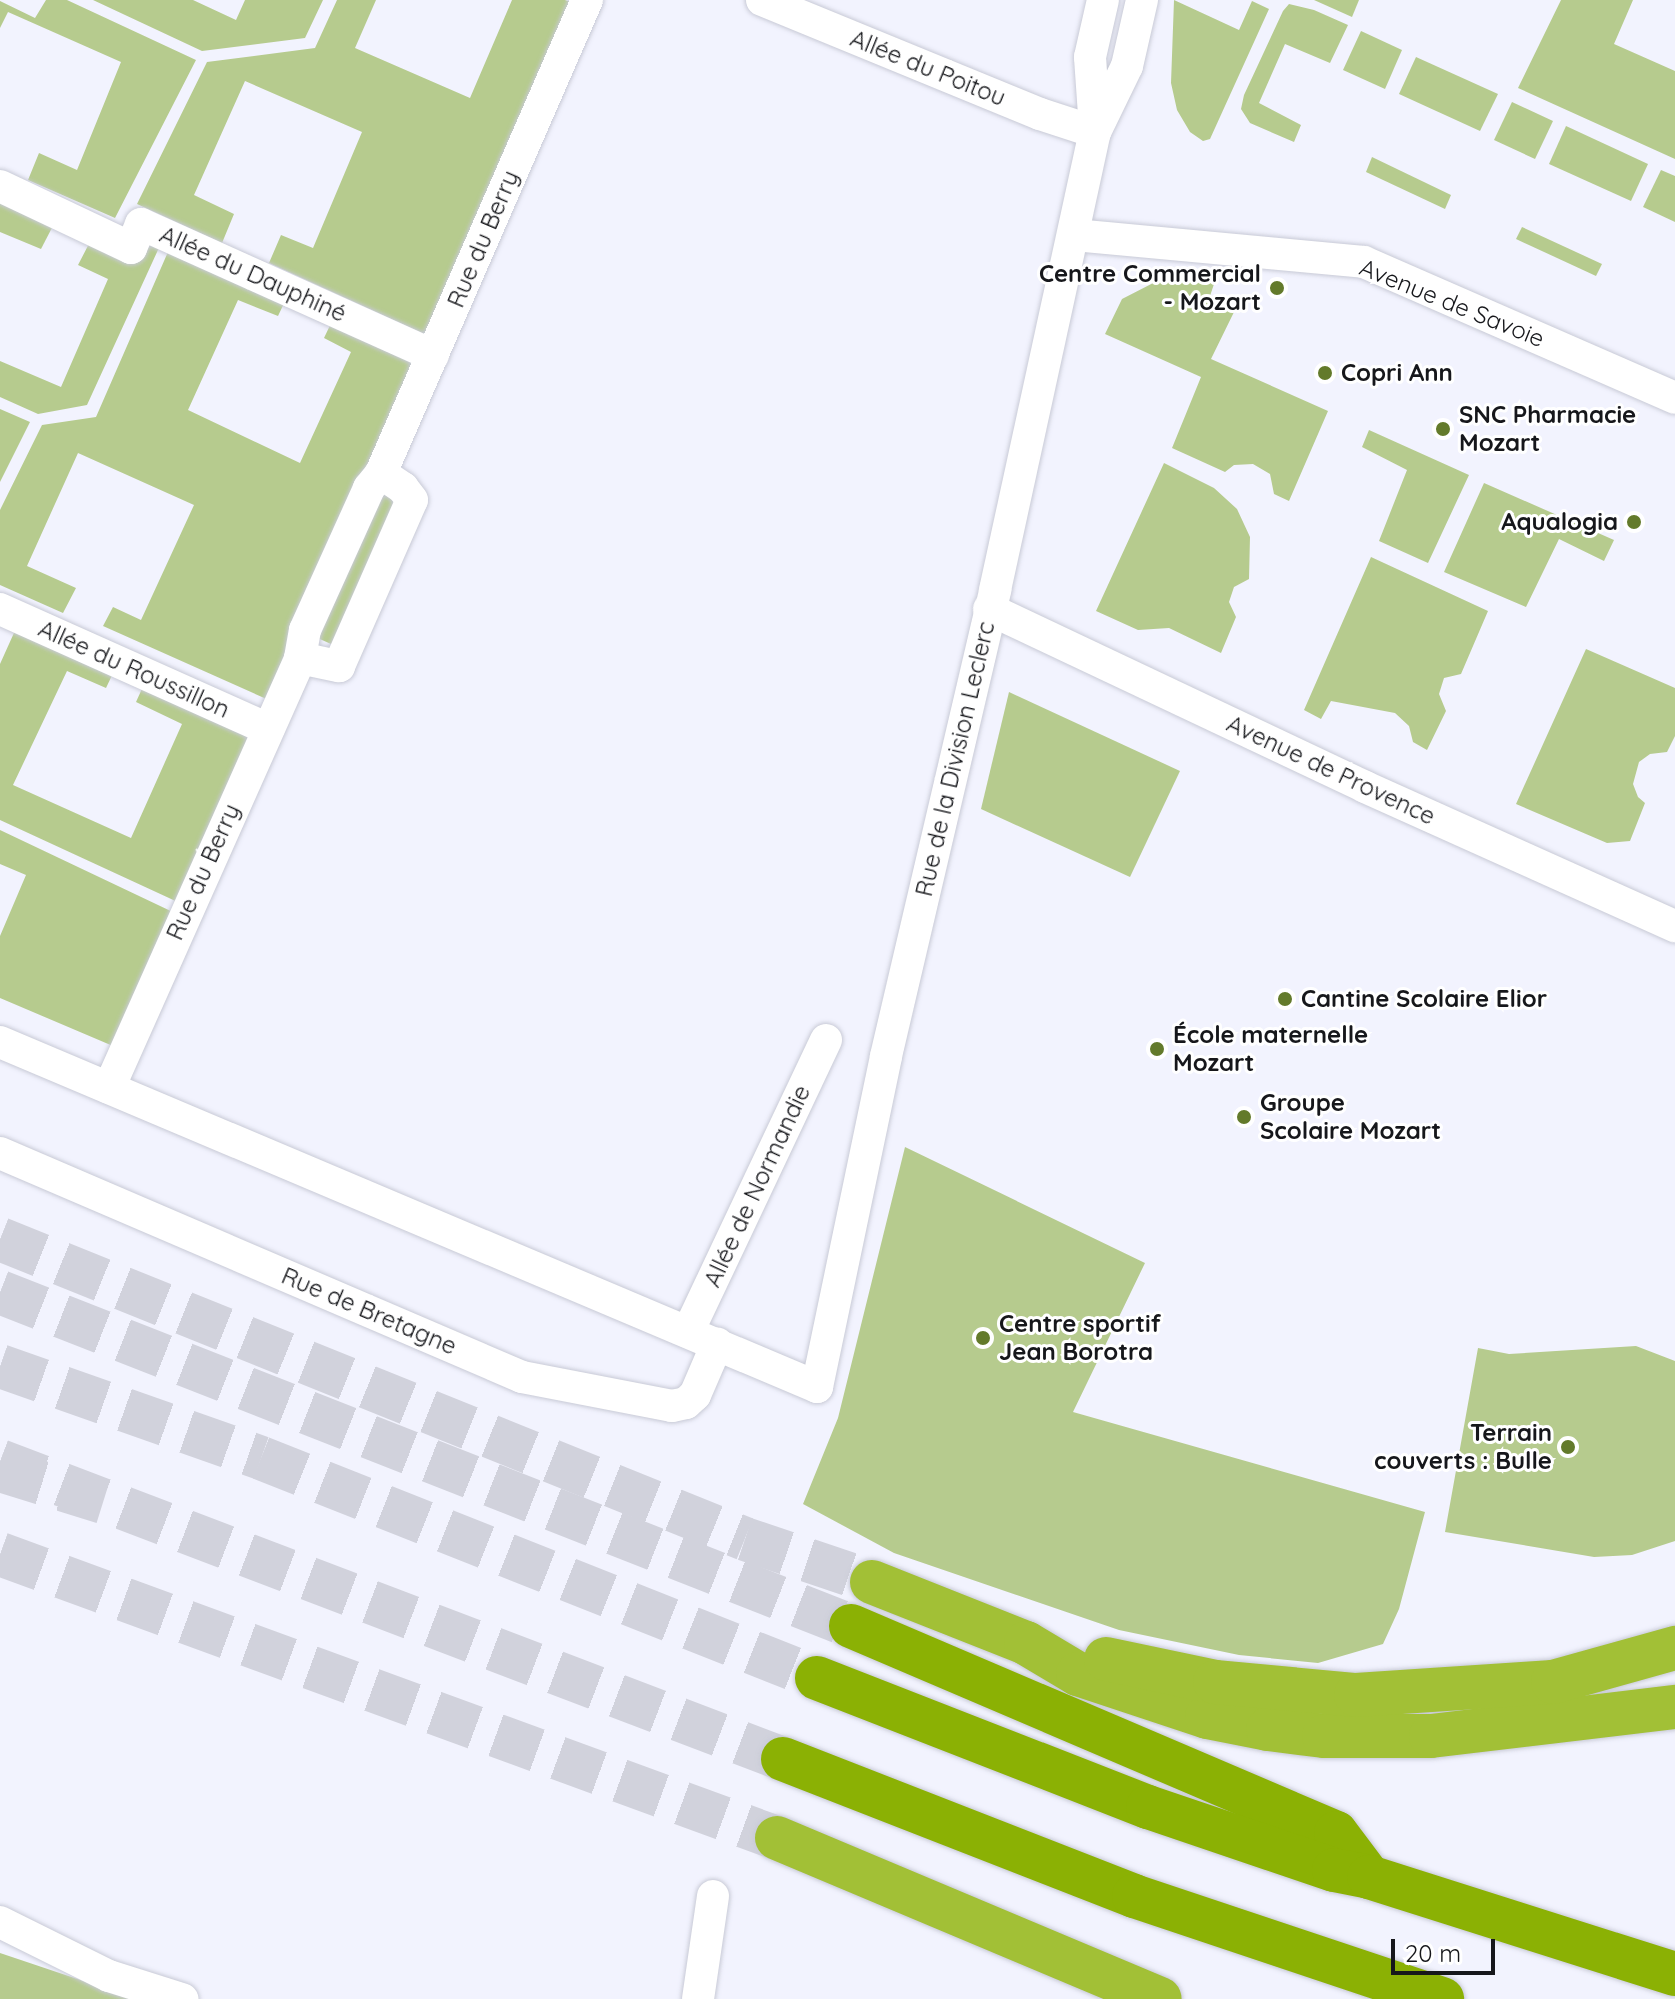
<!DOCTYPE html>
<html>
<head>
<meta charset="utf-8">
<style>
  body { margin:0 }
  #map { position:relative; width:1675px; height:1999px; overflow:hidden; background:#f2f3fe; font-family:Quicksand,sans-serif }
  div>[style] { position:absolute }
  .green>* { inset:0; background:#b6cb8e }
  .trunk-tunnel>* { height:44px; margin-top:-22px; transform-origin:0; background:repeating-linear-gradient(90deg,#d1d2dc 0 44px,transparent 0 66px) }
  .motorway-tunnel>* { height:44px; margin-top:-22px; transform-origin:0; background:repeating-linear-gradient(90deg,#d1d2dc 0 44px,transparent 0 66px) }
  .roads { filter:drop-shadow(0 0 2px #c8cad6) drop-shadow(0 0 2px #c8cad6) }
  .minor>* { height:32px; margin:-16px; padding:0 16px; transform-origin:16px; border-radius:16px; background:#fff }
  .trunk>* { height:44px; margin:-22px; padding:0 22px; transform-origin:22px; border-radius:22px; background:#a2c036 }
  .motorway>* { height:44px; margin:-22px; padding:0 22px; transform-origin:22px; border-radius:22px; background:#8bb104 }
  .dots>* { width:22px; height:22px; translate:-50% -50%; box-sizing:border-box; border:4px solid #fff; border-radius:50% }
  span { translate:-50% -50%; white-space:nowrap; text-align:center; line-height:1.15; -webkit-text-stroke:6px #fff; paint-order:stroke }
  .street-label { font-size:24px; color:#16171b }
  .poi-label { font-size:24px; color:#16171b; font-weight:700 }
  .right { translate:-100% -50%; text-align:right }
  .left { translate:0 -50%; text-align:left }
  .scale { position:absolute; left:1391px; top:1939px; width:104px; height:36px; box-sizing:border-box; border:4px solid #16171b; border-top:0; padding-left:10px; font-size:24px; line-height:28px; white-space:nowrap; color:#16171b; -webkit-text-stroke:6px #fff; paint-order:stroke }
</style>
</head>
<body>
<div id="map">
  <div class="green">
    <i style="clip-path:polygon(46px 0,67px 0,196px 60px,115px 218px,28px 180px,39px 153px,77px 170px,121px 62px,8px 12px,0 28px,0 1px,35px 18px)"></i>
    <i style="clip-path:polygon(93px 0,193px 0,236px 20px,245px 0,323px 0,305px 38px,202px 51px)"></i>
    <i style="clip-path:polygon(337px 0,376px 0,355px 48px,470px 98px,512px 0,565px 0,578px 5px,433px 338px,269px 263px,281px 235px,313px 248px,362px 132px,245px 81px,194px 195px,234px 214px,222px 243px,137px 204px,207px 62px,315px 48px)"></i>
    <i style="clip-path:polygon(1174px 0,1239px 30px,1252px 1px,1269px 9px,1210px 139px,1203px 141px,1190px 132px,1177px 110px,1171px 83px)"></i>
    <i style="clip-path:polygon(1314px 0,1359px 0,1352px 17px)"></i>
    <i style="clip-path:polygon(1561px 0,1633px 0,1614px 44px,1675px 71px,1675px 159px,1518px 88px)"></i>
    <i style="clip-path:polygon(1289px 4px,1314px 10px,1348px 25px,1330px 63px,1285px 44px,1259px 103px,1301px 125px,1294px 142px,1250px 123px,1241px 109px,1244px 95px,1283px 11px)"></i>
    <i style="clip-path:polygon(1361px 31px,1402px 50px,1385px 89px,1343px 70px)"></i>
    <i style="clip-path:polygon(1416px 57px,1498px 94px,1480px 131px,1399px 94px)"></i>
    <i style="clip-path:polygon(1512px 102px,1553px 121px,1535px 159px,1494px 140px)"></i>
    <i style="clip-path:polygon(1566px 126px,1648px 164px,1631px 201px,1549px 164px)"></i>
    <i style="clip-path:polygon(1372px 157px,1451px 195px,1445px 209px,1366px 172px)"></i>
    <i style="clip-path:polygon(1661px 170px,1675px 176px,1675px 222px,1643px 207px)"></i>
    <i style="clip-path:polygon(0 194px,56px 220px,41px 249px,0 232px)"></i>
    <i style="clip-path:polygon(1522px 227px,1602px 264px,1596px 276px,1516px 239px)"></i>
    <i style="clip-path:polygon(144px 231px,163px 239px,87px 405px,38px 414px,0 397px,0 361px,61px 387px,108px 279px,78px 265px,92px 238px)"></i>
    <i style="clip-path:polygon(171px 245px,287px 297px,278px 316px,238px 300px,188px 410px,300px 463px,351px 352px,324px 338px,334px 317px,422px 358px,271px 701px,103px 626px,113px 607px,141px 620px,194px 505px,78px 453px,27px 566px,76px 588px,63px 613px,0 585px,0 510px,42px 425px,96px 417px)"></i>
    <i style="clip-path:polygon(1188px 276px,1214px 284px,1209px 299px,1234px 312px,1211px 359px,1328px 411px,1289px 501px,1274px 494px,1270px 474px,1253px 464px,1234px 465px,1225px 472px,1172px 448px,1201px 377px,1105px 334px,1122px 299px,1161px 279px)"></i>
    <i style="clip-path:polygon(0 409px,30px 422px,0 482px)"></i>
    <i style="clip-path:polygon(1369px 430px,1469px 475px,1428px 563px,1379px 541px,1407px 470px,1362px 447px)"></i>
    <i style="clip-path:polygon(1164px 463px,1214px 488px,1237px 509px,1250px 537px,1249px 579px,1234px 587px,1229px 602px,1236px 617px,1221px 653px,1169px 628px,1138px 630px,1096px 611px)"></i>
    <i style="clip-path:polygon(1484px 483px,1614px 540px,1604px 561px,1559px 539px,1526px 607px,1444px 572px)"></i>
    <i style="clip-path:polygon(375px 491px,402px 502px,340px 648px,313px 636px)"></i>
    <i style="clip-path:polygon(1371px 557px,1488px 611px,1461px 674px,1444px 678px,1439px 694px,1446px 711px,1427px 750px,1413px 742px,1409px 726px,1395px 713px,1331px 701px,1321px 719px,1304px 710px)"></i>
    <i style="clip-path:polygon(18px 624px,115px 669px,106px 688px,67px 671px,13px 785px,131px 838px,182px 724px,136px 702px,145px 682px,257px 731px,182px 904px,0 820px,0 664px)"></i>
    <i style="clip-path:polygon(1586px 649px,1675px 688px,1675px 736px,1667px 752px,1650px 754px,1639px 762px,1633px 784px,1638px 797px,1645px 803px,1630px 841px,1607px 843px,1516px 804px)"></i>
    <i style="clip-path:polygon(1009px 692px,1180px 771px,1130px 877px,981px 809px)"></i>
    <i style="clip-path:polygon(0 830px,177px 914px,120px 1049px,0 998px,0 936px,26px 875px,0 864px)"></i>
    <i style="clip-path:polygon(905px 1147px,1145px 1263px,1073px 1412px,1425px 1512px,1399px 1609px,1383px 1644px,1318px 1663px,1239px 1655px,1119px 1630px,894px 1553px,803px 1504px,838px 1418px)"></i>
    <i style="clip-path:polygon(1636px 1346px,1675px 1361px,1675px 1541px,1632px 1555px,1594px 1557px,1445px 1532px,1478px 1348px,1509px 1354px)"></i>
    <i style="clip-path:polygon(0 1953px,137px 1999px,0 1999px)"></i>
  </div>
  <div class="trunk-tunnel">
    <i style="left:0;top:1239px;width:803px;rotate:21.93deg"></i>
    <i style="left:745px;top:1539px;width:134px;rotate:18.7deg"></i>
    <i style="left:0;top:1470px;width:108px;rotate:17.3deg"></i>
    <i style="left:0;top:1554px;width:827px;rotate:20.08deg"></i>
  </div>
  <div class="motorway-tunnel">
    <i style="left:0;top:1292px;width:914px;rotate:21.43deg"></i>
    <i style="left:0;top:1366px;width:277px;rotate:19.4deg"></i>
    <i style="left:261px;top:1458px;width:598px;rotate:21.59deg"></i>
    <i style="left:0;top:1461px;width:838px;rotate:20.84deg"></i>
  </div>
  <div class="roads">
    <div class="minor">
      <i style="left:762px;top:0;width:300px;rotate:22.3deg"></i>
      <i style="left:1040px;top:114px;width:58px;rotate:18.1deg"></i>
      <i style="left:1095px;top:129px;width:72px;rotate:-94deg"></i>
      <i style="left:1090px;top:57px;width:58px;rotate:-77.2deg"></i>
      <i style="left:0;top:186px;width:145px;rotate:25.3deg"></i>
      <i style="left:131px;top:248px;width:26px;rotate:-67deg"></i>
      <i style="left:141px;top:224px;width:320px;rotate:24.2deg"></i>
      <i style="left:1074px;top:235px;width:291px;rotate:5.3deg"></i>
      <i style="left:1364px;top:262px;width:339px;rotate:23.6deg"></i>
      <i style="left:0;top:609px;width:294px;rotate:24.1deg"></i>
      <i style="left:989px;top:609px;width:416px;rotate:25.3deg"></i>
      <i style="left:1365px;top:787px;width:340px;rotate:24.2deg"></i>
      <i style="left:300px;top:658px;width:40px;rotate:12deg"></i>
      <i style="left:339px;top:666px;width:181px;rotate:-66.3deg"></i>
      <i style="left:412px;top:500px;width:15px;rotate:-127deg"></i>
      <i style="left:403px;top:488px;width:27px;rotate:-146deg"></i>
      <i style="left:0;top:1042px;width:887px;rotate:22.89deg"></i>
      <i style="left:817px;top:1387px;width:338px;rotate:-78.2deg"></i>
      <i style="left:886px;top:1056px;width:479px;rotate:-76.8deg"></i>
      <i style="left:995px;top:590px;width:469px;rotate:-77.7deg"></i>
      <i style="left:1095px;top:132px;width:73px;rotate:-64.1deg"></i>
      <i style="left:1127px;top:66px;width:68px;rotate:-77.2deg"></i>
      <i style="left:109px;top:1088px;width:471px;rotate:-66deg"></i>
      <i style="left:300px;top:658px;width:28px;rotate:-80deg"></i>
      <i style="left:305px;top:630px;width:156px;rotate:-65.7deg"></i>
      <i style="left:369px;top:488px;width:19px;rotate:-51deg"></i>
      <i style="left:381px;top:473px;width:516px;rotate:-66.47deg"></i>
      <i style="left:0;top:1153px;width:568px;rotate:23.23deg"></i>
      <i style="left:522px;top:1377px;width:153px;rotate:10.9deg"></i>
      <i style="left:672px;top:1406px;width:14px;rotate:-12deg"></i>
      <i style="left:686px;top:1403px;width:12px;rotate:-42deg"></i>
      <i style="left:695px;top:1395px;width:56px;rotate:-66.7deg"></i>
      <i style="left:688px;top:1332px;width:323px;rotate:-64.7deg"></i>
      <i style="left:0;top:1922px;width:122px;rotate:26.4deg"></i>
      <i style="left:109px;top:1976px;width:77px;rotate:17.5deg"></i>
      <i style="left:698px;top:1999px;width:104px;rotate:-81.7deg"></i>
    </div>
    <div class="trunk">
      <i style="left:872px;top:1582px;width:166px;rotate:21.6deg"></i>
      <i style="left:1026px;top:1643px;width:61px;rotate:30.8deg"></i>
      <i style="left:1078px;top:1674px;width:136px;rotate:18.4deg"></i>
      <i style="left:1207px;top:1717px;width:62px;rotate:11.1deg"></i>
      <i style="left:1268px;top:1729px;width:56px;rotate:7.1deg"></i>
      <i style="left:1324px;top:1736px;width:107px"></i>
      <i style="left:1431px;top:1736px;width:246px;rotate:-6.8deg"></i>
      <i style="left:1106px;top:1659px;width:111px;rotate:11.9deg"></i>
      <i style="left:1215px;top:1682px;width:142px;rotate:5.3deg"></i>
      <i style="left:1356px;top:1695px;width:197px;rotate:-3.8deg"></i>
      <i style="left:1553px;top:1682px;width:127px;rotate:-15.6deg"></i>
      <i style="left:777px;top:1838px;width:415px;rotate:22.8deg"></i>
    </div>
    <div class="motorway">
      <i style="left:851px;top:1626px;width:527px;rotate:23.11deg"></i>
      <i style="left:1336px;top:1833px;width:55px;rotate:53.1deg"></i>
      <i style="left:817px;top:1678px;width:355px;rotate:21.3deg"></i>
      <i style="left:1148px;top:1807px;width:196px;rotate:18.7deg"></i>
      <i style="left:1334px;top:1870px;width:36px;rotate:11deg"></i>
      <i style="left:1369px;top:1877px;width:321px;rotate:17.6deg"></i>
      <i style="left:783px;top:1759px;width:377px;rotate:21.3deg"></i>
      <i style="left:1134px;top:1896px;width:325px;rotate:18.5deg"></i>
    </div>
  </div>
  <div class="dots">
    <i style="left:1277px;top:288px;background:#637a2b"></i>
    <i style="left:1325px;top:373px;background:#637a2b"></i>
    <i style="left:1443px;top:429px;background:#637a2b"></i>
    <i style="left:1634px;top:522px;background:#637a2b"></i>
    <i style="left:1285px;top:999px;background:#637a2b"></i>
    <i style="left:1157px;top:1049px;background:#637a2b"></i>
    <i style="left:1244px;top:1117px;background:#637a2b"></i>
    <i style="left:983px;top:1338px;background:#637a2b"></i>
    <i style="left:1568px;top:1447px;background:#637a2b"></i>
  </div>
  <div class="street-label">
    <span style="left:928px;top:68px;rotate:22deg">Allée du Poitou</span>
    <span style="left:483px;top:239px;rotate:-67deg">Rue du Berry</span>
    <span style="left:253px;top:274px;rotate:24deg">Allée du Dauphiné</span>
    <span style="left:1452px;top:303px;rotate:22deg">Avenue de Savoie</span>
    <span style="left:134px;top:669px;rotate:24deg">Allée du Roussillon</span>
    <span style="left:955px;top:759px;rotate:-77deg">Rue de la Division Leclerc</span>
    <span style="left:1331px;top:770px;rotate:25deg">Avenue de Provence</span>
    <span style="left:203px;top:872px;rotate:-66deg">Rue du Berry</span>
    <span style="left:757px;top:1186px;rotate:-65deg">Allée de Normandie</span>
    <span style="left:369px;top:1311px;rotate:23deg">Rue de Bretagne</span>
  </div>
  <div class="poi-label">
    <span class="right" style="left:1261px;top:288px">Centre Commercial<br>- Mozart</span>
    <span class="left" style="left:1341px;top:373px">Copri Ann</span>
    <span class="left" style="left:1459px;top:429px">SNC Pharmacie<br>Mozart</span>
    <span class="right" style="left:1618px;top:522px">Aqualogia</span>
    <span class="left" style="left:1301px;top:999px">Cantine Scolaire Elior</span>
    <span class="left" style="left:1173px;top:1049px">École maternelle<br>Mozart</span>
    <span class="left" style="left:1260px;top:1117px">Groupe<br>Scolaire Mozart</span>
    <span class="left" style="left:999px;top:1338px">Centre sportif<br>Jean Borotra</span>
    <span class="right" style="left:1552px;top:1447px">Terrain<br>couverts : Bulle</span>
  </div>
  <div class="scale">20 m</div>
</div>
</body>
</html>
